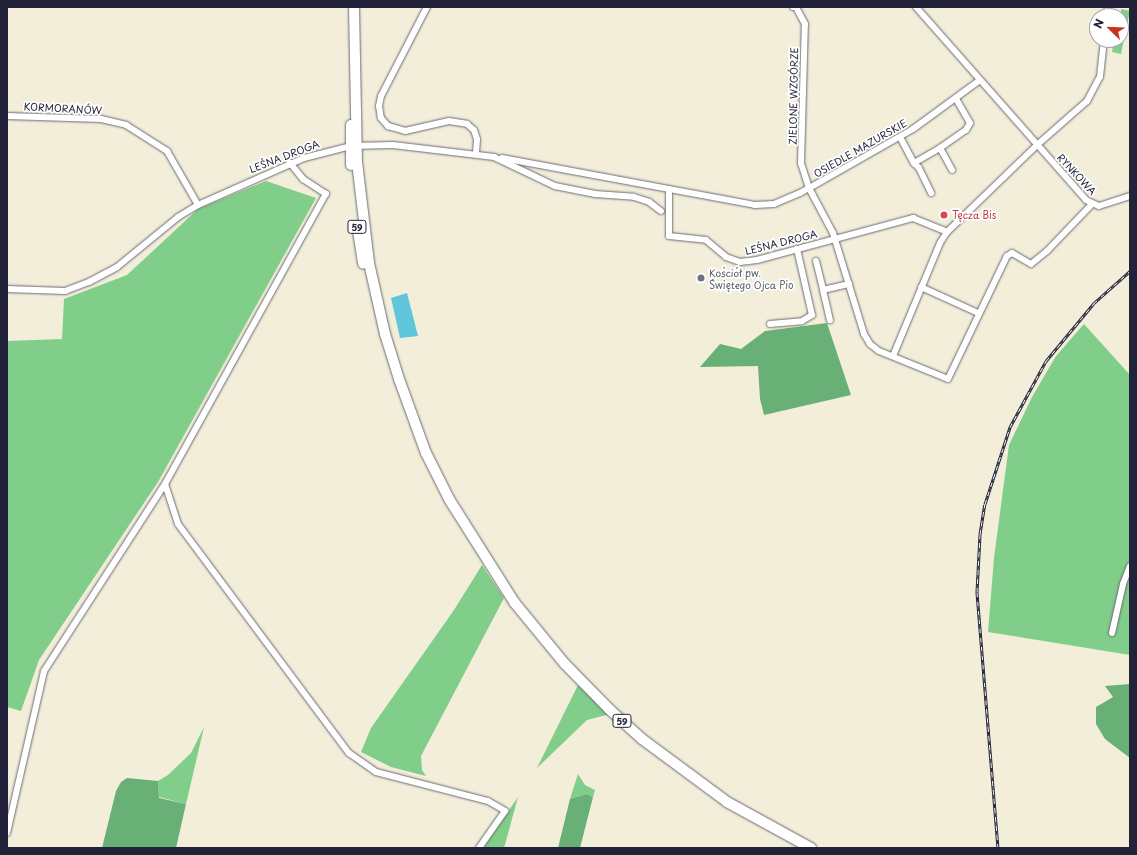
<!DOCTYPE html>
<html>
<head>
<meta charset="utf-8">
<style>
  body { margin:0 }
  #map { position:relative; width:1137px; height:855px; overflow:hidden; background:#f2eeda; font-family:"Playpen Sans",sans-serif }
  div>[style] { position:absolute }
  .green>* { inset:0; background:#81cd8a }
  .forest>* { inset:0; background:#68b076 }
  .water>* { inset:0; background:#5fc6dc }
  .roads { filter:drop-shadow(0 0 1px #6b6973) drop-shadow(0 0 1px #6b6973) }
  .street>* { height:6px; margin:-3px; padding:0 3px; transform-origin:3px; border-radius:3px; background:#fff }
  .primary>* { height:10px; margin:-5px; padding:0 5px; transform-origin:5px; border-radius:5px; background:#fff }
  .rail>* { height:3px; margin-top:-1.5px; transform-origin:0; background:repeating-linear-gradient(90deg,#fff 0 4.5px,#22223b 0 9px); box-sizing:border-box; border-block:1px solid #22223b }
  .dots>* { width:11px; height:11px; translate:-50% -50%; box-sizing:border-box; border:2px solid #fff; border-radius:50% }
  span { translate:-50% -50%; white-space:nowrap; text-align:center; line-height:1.15; -webkit-text-stroke:3.5px #fff; paint-order:stroke }
  .shield-label span { padding:1px 3px; background:#fff; border:1px solid; border-radius:3px; -webkit-text-stroke-width:0 }
  .shield-label { font-size:9px; color:#22223b; font-weight:700 }
  .street-label { font-size:10px; color:#22223b }
  .health-label { font-size:10px; color:#be3a42 }
  .left { translate:0 -50%; text-align:left }
  .worship-label { font-size:10px; color:#5b616d }
  .frame { position:absolute; inset:0; border:8px solid #22223b; pointer-events:none }
  .north { position:absolute; left:1089px; top:8px; width:40px; height:40px; box-sizing:border-box; background:#fff; border:1px solid #a7a7b1; border-radius:50%; rotate:293deg; font-size:11px; font-weight:700; line-height:16px; text-align:center; color:#22223b }
  .north::after { content:''; display:block; margin:auto; width:14px; height:18px; background:#c8321e; clip-path:polygon(50% 0,100% 100%,50% 72%,0 100%) }
</style>
</head>
<body>
<div id="map">
  <div class="green">
    <i style="clip-path:polygon(1121px 9px,1130px 11px,1121px 54px,1112px 52px,1114px 40px,1121px 40px)"></i>
    <i style="clip-path:polygon(266px 181px,316px 198px,158px 482px,39px 660px,21px 711px,7px 707px,7px 341px,62px 339px,64px 299px,127px 275px,198px 209px)"></i>
    <i style="clip-path:polygon(1084px 324px,1130px 375px,1130px 655px,988px 632px,994px 558px,1009px 445px,1032px 397px,1056px 356px)"></i>
    <i style="clip-path:polygon(482px 565px,504px 598px,421px 756px,422px 770px,426px 776px,391px 767px,361px 752px,371px 728px,454px 610px)"></i>
    <i style="clip-path:polygon(579px 683px,610px 714px,587px 720px,537px 768px)"></i>
    <i style="clip-path:polygon(204px 727px,186px 804px,159px 797px,158px 781px,168px 775px,191px 753px)"></i>
    <i style="clip-path:polygon(578px 774px,585px 785px,595px 790px,593px 797px,587px 794px,570px 799px)"></i>
    <i style="clip-path:polygon(518px 797px,504px 848px,483px 848px)"></i>
  </div>
  <div class="forest">
    <i style="clip-path:polygon(827px 323px,851px 395px,764px 415px,760px 399px,758px 366px,700px 367px,720px 344px,741px 349px,765px 331px)"></i>
    <i style="clip-path:polygon(1130px 684px,1130px 758px,1105px 739px,1096px 724px,1096px 707px,1113px 697px,1105px 686px)"></i>
    <i style="clip-path:polygon(127px 778px,158px 781px,159px 798px,186px 804px,176px 848px,102px 848px,116px 791px,121px 782px)"></i>
    <i style="clip-path:polygon(587px 794px,593px 797px,580px 848px,558px 848px,570px 799px)"></i>
  </div>
  <div class="water">
    <i style="clip-path:polygon(407px 293px,418px 336px,400px 338px,391px 298px)"></i>
  </div>
  <div class="roads">
    <div class="street">
      <i style="left:427px;top:7px;width:100px;rotate:117.3deg"></i>
      <i style="left:381px;top:96px;width:10px;rotate:101deg"></i>
      <i style="left:379px;top:106px;width:12px;rotate:81deg"></i>
      <i style="left:381px;top:118px;width:11px;rotate:49deg"></i>
      <i style="left:388px;top:126px;width:18px;rotate:16deg"></i>
      <i style="left:405px;top:131px;width:45px;rotate:-12.8deg"></i>
      <i style="left:449px;top:121px;width:18px;rotate:9deg"></i>
      <i style="left:467px;top:124px;width:9px;rotate:41deg"></i>
      <i style="left:474px;top:130px;width:9px;rotate:72deg"></i>
      <i style="left:477px;top:139px;width:15px;rotate:94deg"></i>
      <i style="left:916px;top:7px;width:257px;rotate:48.6deg"></i>
      <i style="left:1086px;top:200px;width:14px;rotate:25deg"></i>
      <i style="left:1099px;top:206px;width:33px;rotate:-18deg"></i>
      <i style="left:1107px;top:16px;width:9px;rotate:-84deg"></i>
      <i style="left:980px;top:80px;width:83px;rotate:143.8deg"></i>
      <i style="left:913px;top:129px;width:120px;rotate:150.4deg"></i>
      <i style="left:809px;top:188px;width:51px;rotate:61.9deg"></i>
      <i style="left:833px;top:233px;width:106px;rotate:72.9deg"></i>
      <i style="left:864px;top:334px;width:12px;rotate:59deg"></i>
      <i style="left:870px;top:344px;width:11px;rotate:38deg"></i>
      <i style="left:879px;top:351px;width:74px;rotate:22.1deg"></i>
      <i style="left:948px;top:379px;width:136px;rotate:-64.4deg"></i>
      <i style="left:1007px;top:256px;width:6px;rotate:-31deg"></i>
      <i style="left:1012px;top:253px;width:22px;rotate:30deg"></i>
      <i style="left:1031px;top:264px;width:21px;rotate:-39deg"></i>
      <i style="left:1047px;top:251px;width:65px;rotate:-46.2deg"></i>
      <i style="left:7px;top:116px;width:94px;rotate:1.8deg"></i>
      <i style="left:101px;top:119px;width:26px;rotate:13deg"></i>
      <i style="left:126px;top:125px;width:49px;rotate:32.4deg"></i>
      <i style="left:167px;top:151px;width:62px;rotate:60.1deg"></i>
      <i style="left:900px;top:137px;width:30px;rotate:62deg"></i>
      <i style="left:914px;top:163px;width:30px;rotate:-30deg"></i>
      <i style="left:940px;top:148px;width:32px;rotate:-35deg"></i>
      <i style="left:966px;top:130px;width:8px;rotate:-60deg"></i>
      <i style="left:970px;top:123px;width:28px;rotate:-120deg"></i>
      <i style="left:940px;top:148px;width:25px;rotate:61deg"></i>
      <i style="left:502px;top:158px;width:257px;rotate:10.5deg"></i>
      <i style="left:755px;top:205px;width:19px;rotate:-3deg"></i>
      <i style="left:774px;top:204px;width:28px;rotate:-23deg"></i>
      <i style="left:800px;top:193px;width:10px;rotate:-29deg"></i>
      <i style="left:809px;top:188px;width:26px;rotate:-108deg"></i>
      <i style="left:801px;top:163px;width:139px;rotate:-88.4deg"></i>
      <i style="left:805px;top:24px;width:19px;rotate:-118deg"></i>
      <i style="left:796px;top:7px;width:3px;rotate:180deg"></i>
      <i style="left:914px;top:163px;width:7px;rotate:45deg"></i>
      <i style="left:919px;top:168px;width:28px;rotate:64deg"></i>
      <i style="left:669px;top:189px;width:47px;rotate:90deg"></i>
      <i style="left:669px;top:236px;width:37px;rotate:6deg"></i>
      <i style="left:706px;top:240px;width:26px;rotate:40deg"></i>
      <i style="left:726px;top:257px;width:15px;rotate:20deg"></i>
      <i style="left:740px;top:262px;width:17px;rotate:-7deg"></i>
      <i style="left:757px;top:260px;width:162px;rotate:-15.1deg"></i>
      <i style="left:913px;top:218px;width:37px;rotate:22deg"></i>
      <i style="left:816px;top:261px;width:30px;rotate:76deg"></i>
      <i style="left:823px;top:290px;width:27px;rotate:-13deg"></i>
      <i style="left:921px;top:287px;width:63px;rotate:24.5deg"></i>
      <i style="left:7px;top:289px;width:58px;rotate:2deg"></i>
      <i style="left:65px;top:291px;width:26px;rotate:-21deg"></i>
      <i style="left:89px;top:282px;width:32px;rotate:-28deg"></i>
      <i style="left:117px;top:267px;width:79px;rotate:-39.3deg"></i>
      <i style="left:178px;top:217px;width:23px;rotate:-31deg"></i>
      <i style="left:198px;top:205px;width:116px;rotate:-23.9deg"></i>
      <i style="left:304px;top:158px;width:49px;rotate:-14.3deg"></i>
      <i style="left:351px;top:146px;width:42px;rotate:-1.4deg"></i>
      <i style="left:393px;top:145px;width:102px;rotate:6.8deg"></i>
      <i style="left:494px;top:157px;width:68px;rotate:25.4deg"></i>
      <i style="left:555px;top:186px;width:41px;rotate:11.3deg"></i>
      <i style="left:595px;top:194px;width:39px;rotate:4deg"></i>
      <i style="left:634px;top:197px;width:16px;rotate:18deg"></i>
      <i style="left:649px;top:202px;width:15px;rotate:37deg"></i>
      <i style="left:823px;top:290px;width:31px;rotate:77deg"></i>
      <i style="left:770px;top:324px;width:32px;rotate:-5deg"></i>
      <i style="left:802px;top:321px;width:12px;rotate:-31deg"></i>
      <i style="left:812px;top:315px;width:68px;rotate:-102.8deg"></i>
      <i style="left:893px;top:356px;width:122px;rotate:-67.4deg"></i>
      <i style="left:940px;top:243px;width:13px;rotate:-58deg"></i>
      <i style="left:947px;top:232px;width:125px;rotate:-44deg"></i>
      <i style="left:1037px;top:145px;width:67px;rotate:-41.3deg"></i>
      <i style="left:1087px;top:101px;width:27px;rotate:-62deg"></i>
      <i style="left:1100px;top:77px;width:37px;rotate:-84deg"></i>
      <i style="left:165px;top:484px;width:42px;rotate:72deg"></i>
      <i style="left:178px;top:524px;width:286px;rotate:53.3deg"></i>
      <i style="left:349px;top:753px;width:33px;rotate:35deg"></i>
      <i style="left:376px;top:772px;width:116px;rotate:14.5deg"></i>
      <i style="left:488px;top:801px;width:20px;rotate:30deg"></i>
      <i style="left:505px;top:811px;width:45px;rotate:125.1deg"></i>
      <i style="left:1112px;top:633px;width:50px;rotate:-77.3deg"></i>
      <i style="left:1123px;top:584px;width:19px;rotate:-69deg"></i>
      <i style="left:7px;top:833px;width:166px;rotate:-77.1deg"></i>
      <i style="left:44px;top:671px;width:223px;rotate:-57.1deg"></i>
      <i style="left:165px;top:484px;width:332px;rotate:-61deg"></i>
      <i style="left:326px;top:194px;width:27px;rotate:-147deg"></i>
      <i style="left:303px;top:179px;width:21px;rotate:-129deg"></i>
    </div>
    <div class="primary">
      <i style="left:354px;top:7px;width:155px;rotate:88.9deg"></i>
      <i style="left:357px;top:162px;width:102px;rotate:83.2deg"></i>
      <i style="left:369px;top:263px;width:73px;rotate:77.3deg"></i>
      <i style="left:385px;top:334px;width:47px;rotate:72.7deg"></i>
      <i style="left:399px;top:379px;width:79px;rotate:70deg"></i>
      <i style="left:426px;top:453px;width:51px;rotate:63.4deg"></i>
      <i style="left:449px;top:499px;width:122px;rotate:57.7deg"></i>
      <i style="left:514px;top:602px;width:80px;rotate:50.6deg"></i>
      <i style="left:565px;top:664px;width:63px;rotate:45.6deg"></i>
      <i style="left:609px;top:709px;width:45px;rotate:42.3deg"></i>
      <i style="left:642px;top:739px;width:106px;rotate:36.5deg"></i>
      <i style="left:727px;top:802px;width:96px;rotate:28.7deg"></i>
      <i style="left:351px;top:125px;width:40px;rotate:90deg"></i>
      <i style="left:358px;top:231px;width:33px;rotate:81deg"></i>
    </div>
  </div>
  <div class="rail">
    <i style="left:998px;top:848px;width:257px;rotate:-94.7deg"></i>
    <i style="left:977px;top:592px;width:58px;rotate:-87deg"></i>
    <i style="left:980px;top:534px;width:30px;rotate:-81deg"></i>
    <i style="left:985px;top:504px;width:81px;rotate:-72deg"></i>
    <i style="left:1010px;top:427px;width:75px;rotate:-61.4deg"></i>
    <i style="left:1046px;top:361px;width:75px;rotate:-50.4deg"></i>
    <i style="left:1094px;top:303px;width:48px;rotate:-41.6deg"></i>
  </div>
  <div class="dots">
    <i style="left:944px;top:215px;background:#e0444e"></i>
    <i style="left:701px;top:278px;background:#6b7280"></i>
  </div>
  <div class="shield-label">
    <span style="left:357px;top:227px">59</span>
    <span style="left:622px;top:721px">59</span>
  </div>
  <div class="street-label">
    <span style="left:793px;top:96px;rotate:-89deg">ZIELONE WZGÓRZE</span>
    <span style="left:63px;top:108px;rotate:3deg">KORMORANÓW</span>
    <span style="left:860px;top:148px;rotate:-30deg">OSIEDLE MAZURSKIE</span>
    <span style="left:284px;top:156px;rotate:-21deg">LEŚNA DROGA</span>
    <span style="left:1077px;top:174px;rotate:47deg">RYNKOWA</span>
    <span style="left:781px;top:242px;rotate:-14deg">LEŚNA DROGA</span>
  </div>
  <div class="health-label">
    <span class="left" style="left:952px;top:215px">Tęcza Bis</span>
  </div>
  <div class="worship-label">
    <span class="left" style="left:709px;top:278px">Kościół pw.<br>Świętego Ojca Pio</span>
  </div>
  <div class="frame"></div>
  <div class="north">N</div>
</div>
</body>
</html>
